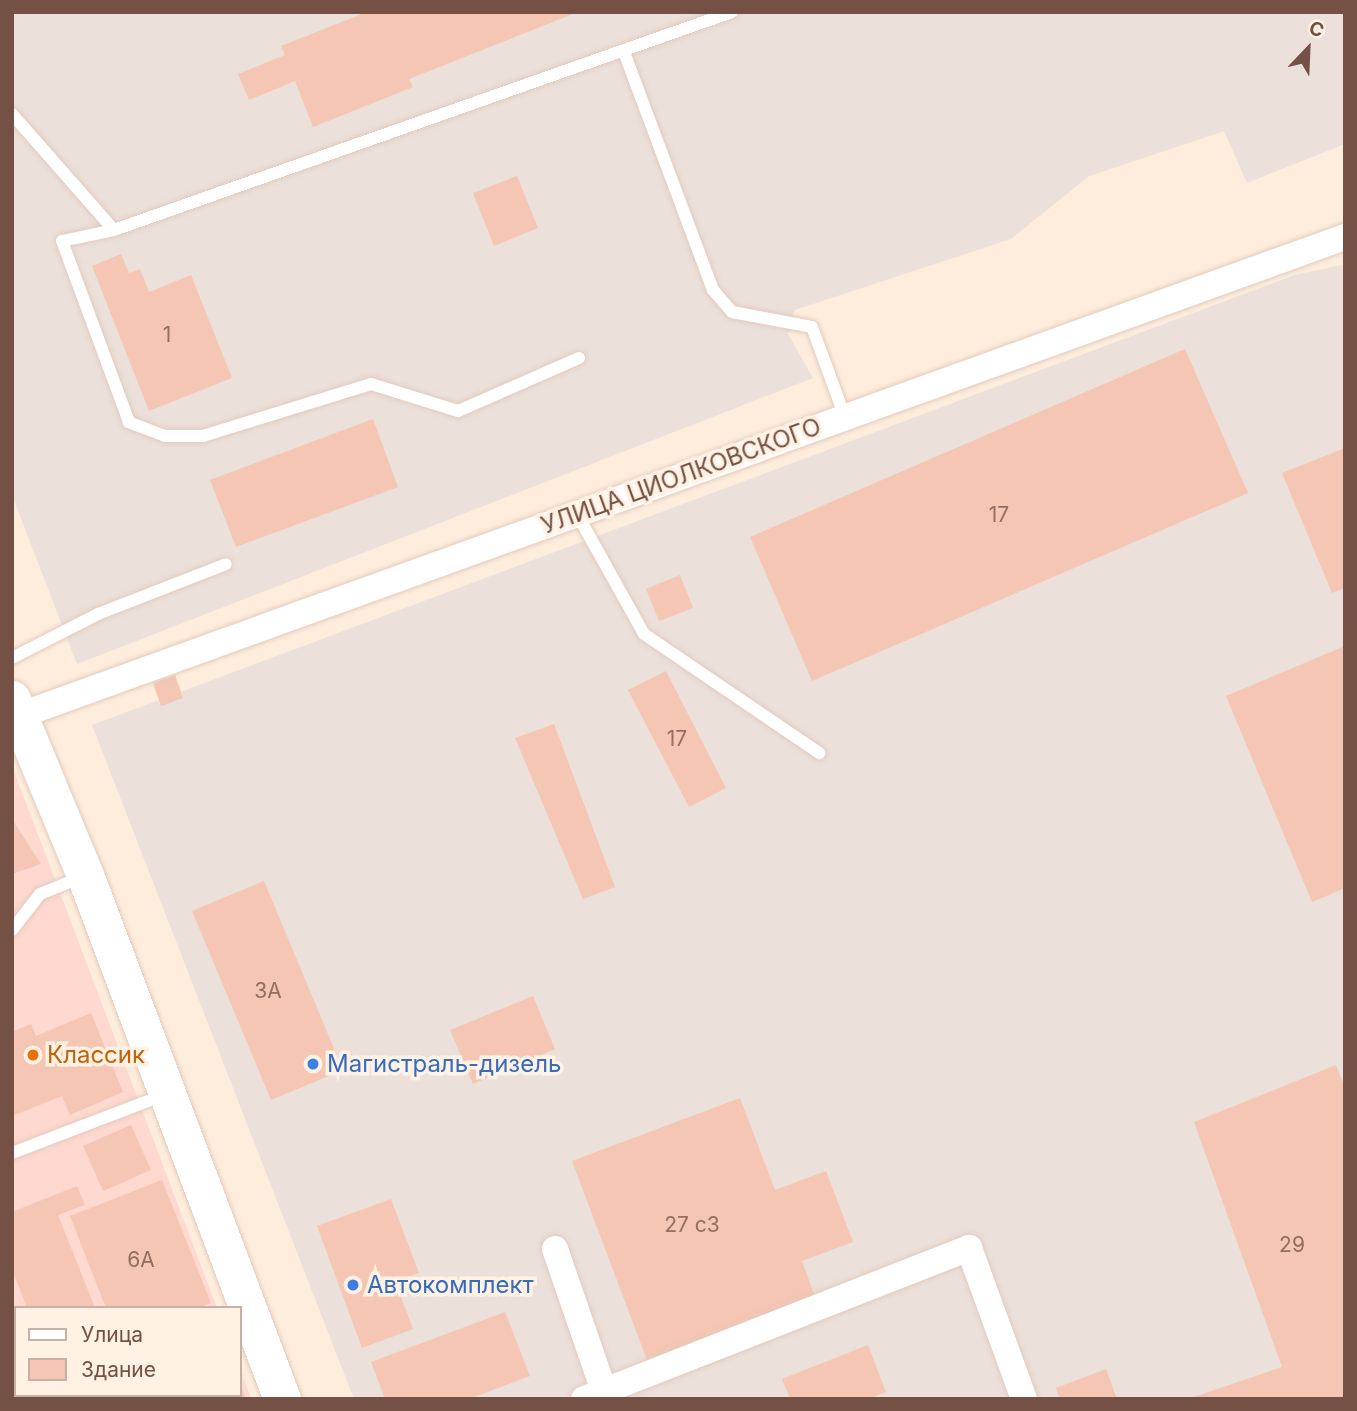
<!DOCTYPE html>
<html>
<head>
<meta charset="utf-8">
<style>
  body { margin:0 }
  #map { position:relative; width:1357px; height:1411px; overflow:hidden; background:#feeddd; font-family:Inter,sans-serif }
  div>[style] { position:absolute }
  .commercial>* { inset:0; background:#ffd8d0 }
  .industrial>* { inset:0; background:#ebe0da }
  .building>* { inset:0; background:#f4c6b3 }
  .roads { filter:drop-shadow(0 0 2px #e3cabc) drop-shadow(0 0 2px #e3cabc) }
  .lane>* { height:12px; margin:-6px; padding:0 6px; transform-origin:6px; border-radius:6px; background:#fff }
  .street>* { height:26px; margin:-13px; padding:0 13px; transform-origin:13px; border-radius:13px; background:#fff }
  .secondary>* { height:37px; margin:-18.5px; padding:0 18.5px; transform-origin:18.5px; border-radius:18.5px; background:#fff }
  .dots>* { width:19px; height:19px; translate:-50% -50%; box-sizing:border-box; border:4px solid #fff2e4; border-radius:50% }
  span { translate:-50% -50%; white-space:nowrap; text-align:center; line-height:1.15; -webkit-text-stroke:7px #fff2e4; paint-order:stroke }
  .number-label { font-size:21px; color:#946e60 }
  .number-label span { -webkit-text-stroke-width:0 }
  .street-label { font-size:24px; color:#745045 }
  .food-label { font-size:24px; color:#c56008 }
  .left { translate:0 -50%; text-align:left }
  .shop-label { font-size:24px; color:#366cbe }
  .frame { position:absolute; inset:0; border:14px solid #745045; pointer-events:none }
  .legend { position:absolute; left:14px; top:1306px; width:228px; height:91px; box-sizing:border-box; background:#fff2e4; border:2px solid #c7b1a4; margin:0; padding:9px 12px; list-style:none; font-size:21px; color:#745045 }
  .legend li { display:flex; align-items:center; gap:14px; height:35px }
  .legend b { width:35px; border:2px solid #c7b1a4 }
  .north { position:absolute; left:1273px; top:14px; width:70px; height:70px; -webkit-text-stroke:5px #fff2e4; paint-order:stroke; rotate:23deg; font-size:19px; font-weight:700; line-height:28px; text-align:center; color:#745045 }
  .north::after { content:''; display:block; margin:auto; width:24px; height:32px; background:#745045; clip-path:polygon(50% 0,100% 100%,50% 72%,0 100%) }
</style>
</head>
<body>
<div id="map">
  <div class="commercial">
    <i style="clip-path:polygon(12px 766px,217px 1308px,16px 1308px,16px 1395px,240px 1395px,240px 1368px,251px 1399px,12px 1399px)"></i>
  </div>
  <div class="industrial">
    <i style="clip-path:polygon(12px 12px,1345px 12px,1345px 144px,1247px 183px,1224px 131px,1089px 176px,1011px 239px,795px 310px,788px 334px,813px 378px,77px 664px,12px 495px)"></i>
    <i style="clip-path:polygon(1345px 264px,1345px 1399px,354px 1399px,92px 725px,1295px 275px)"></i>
  </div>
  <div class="building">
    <i style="clip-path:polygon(367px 12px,578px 12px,409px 79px,413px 87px,313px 127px,295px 81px,249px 100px,238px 74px,285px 55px,281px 46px)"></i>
    <i style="clip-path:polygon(517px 176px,538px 228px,494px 246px,473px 193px)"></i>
    <i style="clip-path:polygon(121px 254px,129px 273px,140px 269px,149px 292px,191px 275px,232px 378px,149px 411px,92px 266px)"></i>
    <i style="clip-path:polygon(1185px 349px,1248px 493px,812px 681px,750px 537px)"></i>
    <i style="clip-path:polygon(373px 419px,398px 487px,236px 547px,210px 480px)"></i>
    <i style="clip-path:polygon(1345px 448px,1345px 588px,1332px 593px,1282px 473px)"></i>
    <i style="clip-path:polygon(680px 575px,693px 608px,659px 621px,646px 589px)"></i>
    <i style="clip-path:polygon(1345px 646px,1345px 888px,1312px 902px,1226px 696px)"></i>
    <i style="clip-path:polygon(666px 671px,726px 788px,689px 807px,628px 690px)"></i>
    <i style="clip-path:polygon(175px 675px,183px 698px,161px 706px,153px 683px)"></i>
    <i style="clip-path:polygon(554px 724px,615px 887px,583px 899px,515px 738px)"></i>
    <i style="clip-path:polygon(12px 819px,41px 864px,12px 874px)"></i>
    <i style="clip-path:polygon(264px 881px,343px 1070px,271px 1100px,192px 911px)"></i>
    <i style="clip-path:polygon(533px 996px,555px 1049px,473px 1084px,450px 1030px)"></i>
    <i style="clip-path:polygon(91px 1013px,123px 1092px,70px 1115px,62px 1096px,12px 1116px,12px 1032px,31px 1024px,36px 1036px)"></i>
    <i style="clip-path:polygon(1336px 1065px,1345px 1088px,1345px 1399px,1188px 1399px,1282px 1367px,1194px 1122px)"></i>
    <i style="clip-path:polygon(740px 1098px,775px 1190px,826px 1171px,853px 1242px,802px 1261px,815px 1297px,647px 1360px,572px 1161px)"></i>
    <i style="clip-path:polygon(131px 1125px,151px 1170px,103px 1191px,83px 1146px)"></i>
    <i style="clip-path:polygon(162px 1180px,211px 1303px,198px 1308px,106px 1308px,70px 1216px)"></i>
    <i style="clip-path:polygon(77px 1186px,85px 1205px,58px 1215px,95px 1308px,27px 1308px,12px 1269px,12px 1212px)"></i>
    <i style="clip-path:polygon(391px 1199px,419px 1273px,395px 1281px,413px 1329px,362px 1348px,317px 1226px)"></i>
    <i style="clip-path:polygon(505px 1312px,530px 1376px,469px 1399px,385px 1399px,371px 1362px)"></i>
    <i style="clip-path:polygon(868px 1345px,886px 1392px,869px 1399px,790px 1399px,782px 1379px)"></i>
    <i style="clip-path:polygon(1106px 1369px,1117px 1399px,1060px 1399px,1056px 1388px)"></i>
    <i style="clip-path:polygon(240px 1385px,246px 1399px,136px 1395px,240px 1395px)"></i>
    <i style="clip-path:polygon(62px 1395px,130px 1395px,131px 1399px,64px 1399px)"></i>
  </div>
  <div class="roads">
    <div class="lane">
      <i style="left:624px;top:52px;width:254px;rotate:69.5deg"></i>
      <i style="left:713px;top:290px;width:29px;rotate:49deg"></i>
      <i style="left:732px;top:312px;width:81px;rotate:10.6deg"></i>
      <i style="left:812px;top:327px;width:96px;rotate:69.9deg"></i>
      <i style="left:12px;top:114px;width:154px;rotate:48.7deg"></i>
      <i style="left:579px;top:358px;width:132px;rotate:156.3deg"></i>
      <i style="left:458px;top:411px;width:91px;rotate:-162.8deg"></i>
      <i style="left:371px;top:384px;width:176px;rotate:162.8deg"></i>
      <i style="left:203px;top:436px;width:38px;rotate:180deg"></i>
      <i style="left:165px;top:436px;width:39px;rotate:-159deg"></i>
      <i style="left:129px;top:422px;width:193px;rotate:-110.3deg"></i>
      <i style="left:62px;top:241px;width:53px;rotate:-11.9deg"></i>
      <i style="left:114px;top:230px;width:655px;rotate:-19.43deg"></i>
      <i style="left:577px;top:514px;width:137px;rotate:60.8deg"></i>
      <i style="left:644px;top:634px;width:212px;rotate:34.2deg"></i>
      <i style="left:12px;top:658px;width:97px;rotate:-27.1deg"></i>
      <i style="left:98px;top:614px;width:137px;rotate:-21.3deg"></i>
      <i style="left:12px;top:930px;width:46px;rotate:-52.1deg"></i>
      <i style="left:40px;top:894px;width:45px;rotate:-22deg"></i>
      <i style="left:12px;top:1153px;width:163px;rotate:-20.9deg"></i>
    </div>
    <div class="street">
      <i style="left:18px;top:716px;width:1411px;rotate:-19.85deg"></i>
      <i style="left:555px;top:1249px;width:150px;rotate:71deg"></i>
      <i style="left:584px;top:1399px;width:414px;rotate:-21.4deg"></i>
      <i style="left:969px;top:1248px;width:161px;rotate:70deg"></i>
    </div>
    <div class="secondary">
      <i style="left:12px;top:699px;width:191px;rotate:67.5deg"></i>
      <i style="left:85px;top:875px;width:560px;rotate:69.4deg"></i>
    </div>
  </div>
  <div class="dots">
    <i style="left:33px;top:1055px;background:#e8710a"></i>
    <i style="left:313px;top:1064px;background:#3f7fe0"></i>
    <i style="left:353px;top:1285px;background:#3f7fe0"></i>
  </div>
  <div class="number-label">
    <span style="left:167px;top:335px">1</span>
    <span style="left:999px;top:515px">17</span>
    <span style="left:677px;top:739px">17</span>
    <span style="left:268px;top:991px">3А</span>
    <span style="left:692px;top:1225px">27 с3</span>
    <span style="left:1292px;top:1245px">29</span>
    <span style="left:141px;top:1260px">6А</span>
  </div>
  <div class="street-label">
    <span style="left:681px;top:476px;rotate:-20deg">УЛИЦА ЦИОЛКОВСКОГО</span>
  </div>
  <div class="food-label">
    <span class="left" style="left:47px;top:1055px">Классик</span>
  </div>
  <div class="shop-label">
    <span class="left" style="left:327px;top:1064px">Магистраль-дизель</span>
    <span class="left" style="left:367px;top:1285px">Автокомплект</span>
  </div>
  <div class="frame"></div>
  <ul class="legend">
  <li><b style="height:9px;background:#fff"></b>Улица</li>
  <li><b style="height:19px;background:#f4c6b3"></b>Здание</li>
  </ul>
  <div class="north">С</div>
</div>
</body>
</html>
